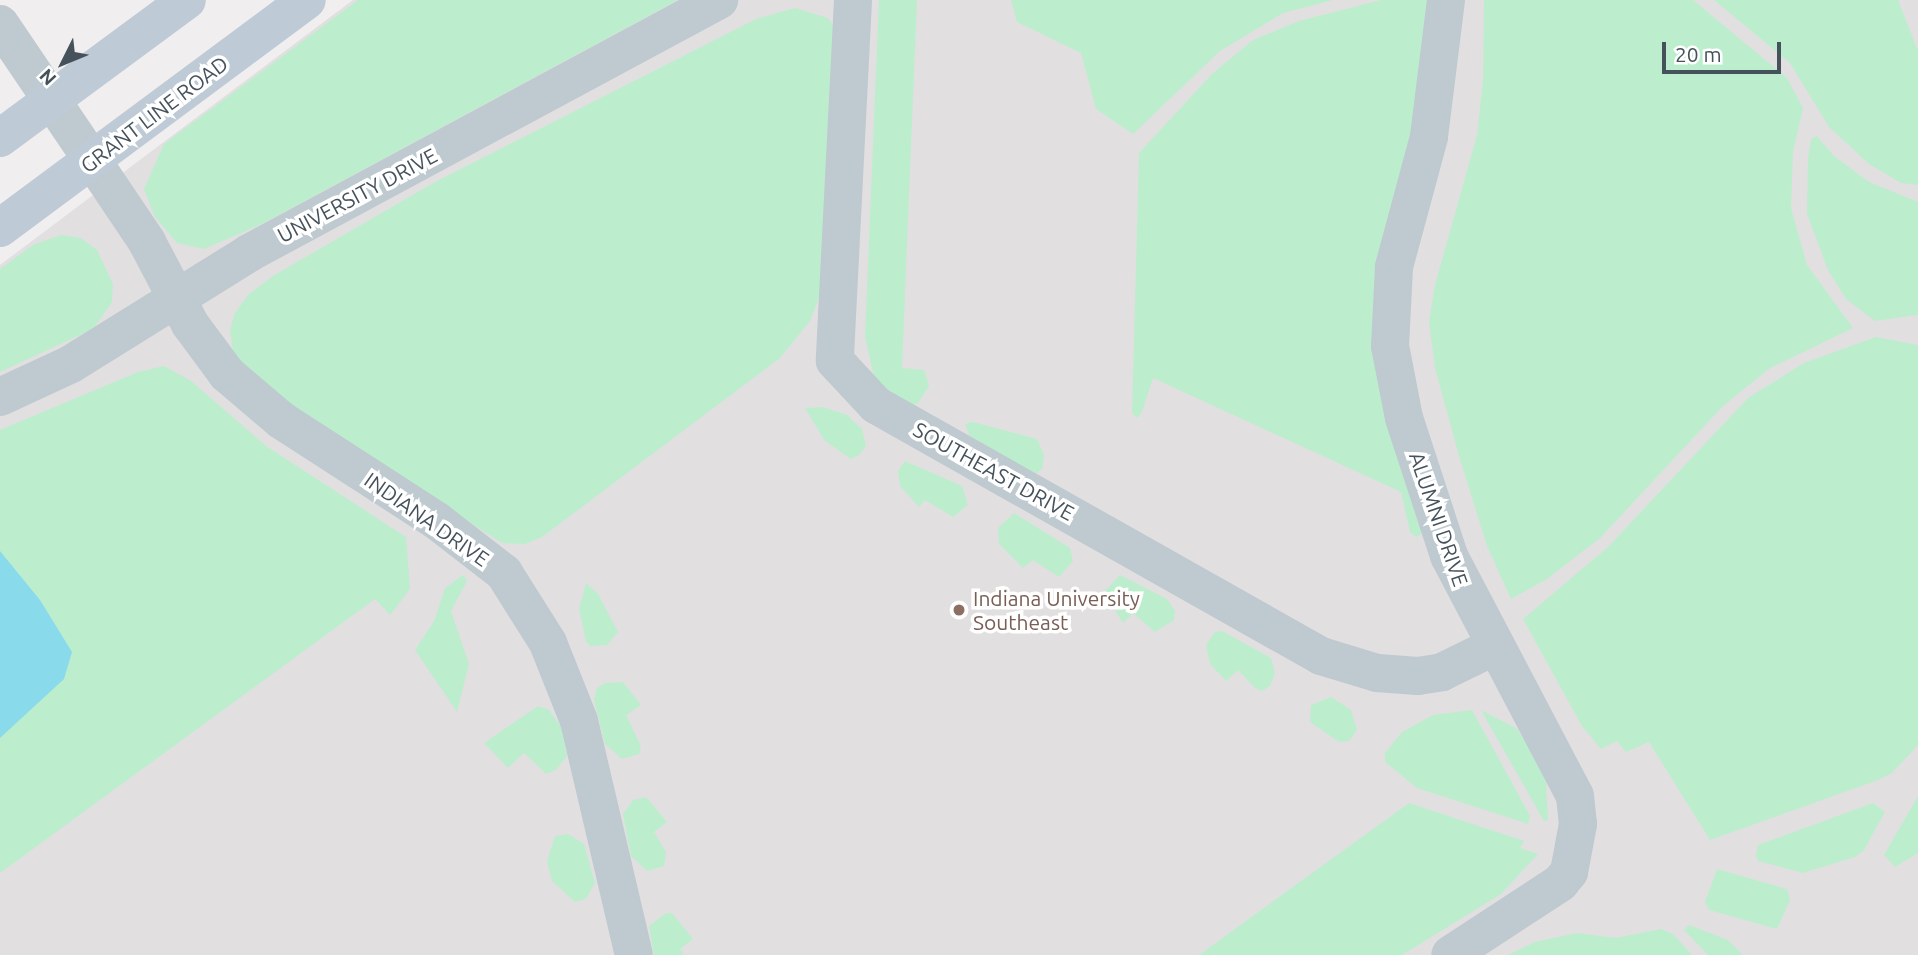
<!DOCTYPE html>
<html>
<head>
<meta charset="utf-8">
<style>
  body { margin:0 }
  #map { position:relative; width:1918px; height:955px; overflow:hidden; background:#f0eeee; font-family:Ubuntu,sans-serif }
  div>[style] { position:absolute }
  .education>* { inset:0; background:#e1dfe0 }
  .green>* { inset:0; background:#bceece }
  .water>* { inset:0; background:#89daeb }
  .minor>* { height:38px; margin:-19px; padding:0 19px; transform-origin:19px; border-radius:19px; background:#bec9d0 }
  .tertiary>* { height:38px; margin:-19px; padding:0 19px; transform-origin:19px; border-radius:19px; background:#bec9d0 }
  .secondary>* { height:38px; margin:-19px; padding:0 19px; transform-origin:19px; border-radius:19px; background:#becad5 }
  .dots>* { width:19px; height:19px; translate:-50% -50%; box-sizing:border-box; border:4px solid #fff; border-radius:50% }
  span { translate:-50% -50%; white-space:nowrap; text-align:center; line-height:1.15; -webkit-text-stroke:7px #fff; paint-order:stroke }
  .street-label { font-size:21px; color:#46525b }
  .education-label { font-size:21px; color:#785e54 }
  .left { translate:0 -50%; text-align:left }
  .north { position:absolute; left:28px; top:28px; width:70px; height:70px; -webkit-text-stroke:5px #fff; paint-order:stroke; rotate:227deg; font-size:19px; font-weight:700; line-height:28px; text-align:center; color:#46525b }
  .north::after { content:''; display:block; margin:auto; width:24px; height:32px; background:#46525b; clip-path:polygon(50% 0,100% 100%,50% 72%,0 100%) }
  .scale { position:absolute; left:1662px; top:42px; width:119px; height:32px; box-sizing:border-box; border:4px solid #46525b; border-top:0; padding-left:9px; font-size:21px; line-height:24px; white-space:nowrap; color:#46525b; -webkit-text-stroke:5px #fff; paint-order:stroke }
</style>
</head>
<body>
<div id="map">
  <div class="education">
    <i style="clip-path:polygon(353px 0,1918px 0,1918px 955px,0 955px,0 265px)"></i>
  </div>
  <div class="green">
    <i style="clip-path:polygon(358px 0,678px 0,262px 224px,204px 249px,177px 243px,155px 217px,144px 189px,164px 144px)"></i>
    <i style="clip-path:polygon(879px 0,917px 0,902px 368px,924px 370px,929px 386px,918px 403px,907px 408px,875px 381px,865px 337px)"></i>
    <i style="clip-path:polygon(1011px 0,1333px 0,1283px 13px,1220px 51px,1133px 134px,1096px 109px,1081px 53px,1017px 22px)"></i>
    <i style="clip-path:polygon(1381px 0,1430px 0,1429px 81px,1393px 224px,1425px 532px,1416px 537px,1410px 532px,1401px 492px,1153px 378px,1142px 412px,1137px 418px,1132px 413px,1139px 153px,1212px 74px,1253px 40px,1299px 21px)"></i>
    <i style="clip-path:polygon(1484px 0,1693px 0,1787px 78px,1803px 108px,1793px 152px,1791px 208px,1807px 265px,1853px 328px,1770px 368px,1723px 406px,1600px 538px,1547px 579px,1511px 599px,1487px 546px,1459px 456px,1435px 368px,1429px 322px,1435px 285px,1477px 135px,1483px 81px)"></i>
    <i style="clip-path:polygon(1714px 0,1898px 0,1918px 51px,1918px 185px,1901px 183px,1869px 164px,1829px 127px,1790px 63px)"></i>
    <i style="clip-path:polygon(795px 8px,828px 18px,833px 25px,820px 295px,810px 321px,780px 358px,542px 537px,525px 544px,502px 543px,268px 392px,233px 353px,230px 330px,235px 313px,248px 295px,273px 276px,435px 182px,756px 19px)"></i>
    <i style="clip-path:polygon(1817px 136px,1834px 156px,1869px 182px,1918px 202px,1918px 315px,1875px 321px,1846px 299px,1828px 270px,1807px 214px,1808px 158px,1811px 139px)"></i>
    <i style="clip-path:polygon(61px 235px,81px 238px,97px 250px,113px 284px,112px 302px,93px 329px,0 372px,0 269px,33px 245px)"></i>
    <i style="clip-path:polygon(1876px 337px,1918px 345px,1918px 745px,1892px 773px,1878px 780px,1710px 840px,1649px 742px,1626px 752px,1617px 741px,1601px 749px,1582px 726px,1523px 619px,1608px 547px,1748px 398px,1804px 363px)"></i>
    <i style="clip-path:polygon(164px 366px,191px 381px,266px 446px,406px 537px,410px 589px,390px 615px,375px 599px,0 873px,0 430px,138px 372px)"></i>
    <i style="clip-path:polygon(823px 407px,847px 415px,862px 429px,866px 446px,859px 455px,851px 459px,825px 441px,805px 408px)"></i>
    <i style="clip-path:polygon(973px 422px,1037px 439px,1044px 455px,1042px 469px,1032px 477px,973px 445px,965px 424px)"></i>
    <i style="clip-path:polygon(905px 461px,962px 486px,968px 505px,953px 517px,925px 500px,919px 507px,900px 486px,898px 471px)"></i>
    <i style="clip-path:polygon(1014px 513px,1070px 548px,1073px 561px,1059px 577px,1033px 560px,1023px 568px,999px 544px,998px 528px)"></i>
    <i style="clip-path:polygon(463px 575px,467px 581px,451px 611px,469px 664px,457px 712px,415px 650px,434px 621px,445px 588px)"></i>
    <i style="clip-path:polygon(1120px 575px,1167px 599px,1175px 611px,1174px 620px,1155px 632px,1133px 613px,1123px 623px,1104px 592px)"></i>
    <i style="clip-path:polygon(586px 583px,598px 594px,618px 632px,607px 645px,591px 646px,586px 642px,579px 609px)"></i>
    <i style="clip-path:polygon(1222px 631px,1271px 658px,1275px 673px,1270px 686px,1262px 691px,1255px 688px,1238px 670px,1226px 681px,1210px 664px,1206px 645px,1215px 632px)"></i>
    <i style="clip-path:polygon(623px 682px,641px 705px,626px 715px,641px 746px,639px 754px,622px 759px,605px 744px,594px 700px,597px 688px,605px 683px)"></i>
    <i style="clip-path:polygon(1331px 697px,1351px 710px,1357px 730px,1349px 741px,1339px 742px,1310px 722px,1311px 705px)"></i>
    <i style="clip-path:polygon(538px 706px,549px 710px,561px 727px,567px 756px,556px 770px,546px 774px,524px 753px,508px 768px,484px 743px)"></i>
    <i style="clip-path:polygon(1472px 710px,1530px 816px,1528px 824px,1417px 788px,1385px 762px,1385px 753px,1402px 732px,1433px 715px)"></i>
    <i style="clip-path:polygon(1481px 710px,1516px 728px,1530px 747px,1546px 782px,1548px 820px,1544px 821px)"></i>
    <i style="clip-path:polygon(1918px 796px,1918px 853px,1895px 867px,1884px 855px)"></i>
    <i style="clip-path:polygon(646px 797px,667px 822px,654px 832px,666px 852px,664px 866px,647px 871px,631px 856px,623px 814px,633px 800px)"></i>
    <i style="clip-path:polygon(1409px 803px,1524px 841px,1520px 848px,1538px 854px,1501px 894px,1402px 955px,1199px 955px)"></i>
    <i style="clip-path:polygon(1873px 803px,1885px 812px,1864px 850px,1855px 857px,1803px 873px,1758px 861px,1756px 856px,1758px 845px)"></i>
    <i style="clip-path:polygon(568px 834px,584px 844px,595px 883px,586px 899px,575px 902px,552px 881px,547px 861px,555px 836px)"></i>
    <i style="clip-path:polygon(1717px 869px,1787px 889px,1790px 900px,1777px 929px,1709px 910px,1705px 902px)"></i>
    <i style="clip-path:polygon(666px 913px,672px 913px,693px 939px,680px 949px,684px 955px,654px 955px,649px 926px)"></i>
    <i style="clip-path:polygon(1689px 925px,1728px 940px,1743px 955px,1708px 955px,1684px 930px)"></i>
    <i style="clip-path:polygon(1661px 929px,1673px 934px,1692px 955px,1508px 955px,1535px 942px,1577px 933px,1616px 938px)"></i>
  </div>
  <div class="water">
    <i style="clip-path:polygon(0 551px,40px 600px,72px 652px,64px 679px,0 738px)"></i>
  </div>
  <div class="minor">
    <i style="left:853px;top:0;width:361px;rotate:92.9deg"></i>
    <i style="left:835px;top:361px;width:60px;rotate:47deg"></i>
    <i style="left:876px;top:405px;width:511px;rotate:29.42deg"></i>
    <i style="left:1321px;top:656px;width:59px;rotate:16.9deg"></i>
    <i style="left:1377px;top:673px;width:41px;rotate:4.2deg"></i>
    <i style="left:1418px;top:676px;width:24px;rotate:-9deg"></i>
    <i style="left:1442px;top:672px;width:57px;rotate:-26.1deg"></i>
    <i style="left:1446px;top:0;width:138px;rotate:97.1deg"></i>
    <i style="left:1429px;top:137px;width:135px;rotate:105.1deg"></i>
    <i style="left:1394px;top:267px;width:79px;rotate:92.9deg"></i>
    <i style="left:1390px;top:346px;width:73px;rotate:79deg"></i>
    <i style="left:1404px;top:418px;width:145px;rotate:71.9deg"></i>
    <i style="left:1449px;top:556px;width:271px;rotate:62.3deg"></i>
    <i style="left:1575px;top:796px;width:28px;rotate:84deg"></i>
    <i style="left:1578px;top:824px;width:49px;rotate:100.6deg"></i>
    <i style="left:1569px;top:872px;width:14px;rotate:129deg"></i>
    <i style="left:1560px;top:883px;width:131px;rotate:146.8deg"></i>
    <i style="left:92px;top:160px;width:99px;rotate:56.1deg"></i>
    <i style="left:147px;top:242px;width:93px;rotate:62.3deg"></i>
    <i style="left:190px;top:324px;width:62px;rotate:53.5deg"></i>
    <i style="left:227px;top:374px;width:71px;rotate:40.4deg"></i>
    <i style="left:281px;top:420px;width:186px;rotate:32.9deg"></i>
    <i style="left:437px;top:521px;width:85px;rotate:37.8deg"></i>
    <i style="left:504px;top:573px;width:83px;rotate:57.8deg"></i>
    <i style="left:548px;top:643px;width:84px;rotate:68.3deg"></i>
    <i style="left:579px;top:721px;width:240px;rotate:76.8deg"></i>
    <i style="left:0;top:397px;width:78px;rotate:-24.9deg"></i>
    <i style="left:71px;top:364px;width:210px;rotate:-31.9deg"></i>
    <i style="left:249px;top:253px;width:534px;rotate:-28.29deg"></i>
  </div>
  <div class="tertiary">
    <i style="left:0;top:24px;width:164px;rotate:55.9deg"></i>
  </div>
  <div class="secondary">
    <i style="left:0;top:138px;width:232px;rotate:-36.4deg"></i>
    <i style="left:0;top:228px;width:382px;rotate:-36.6deg"></i>
  </div>
  <div class="dots">
    <i style="left:959px;top:610px;background:#8d6e63"></i>
  </div>
  <div class="street-label">
    <span style="left:154px;top:114px;rotate:-37deg">GRANT LINE ROAD</span>
    <span style="left:357px;top:195px;rotate:-28deg">UNIVERSITY DRIVE</span>
    <span style="left:994px;top:471px;rotate:29deg">SOUTHEAST DRIVE</span>
    <span style="left:427px;top:519px;rotate:35deg">INDIANA DRIVE</span>
    <span style="left:1439px;top:519px;rotate:71deg">ALUMNI DRIVE</span>
  </div>
  <div class="education-label">
    <span class="left" style="left:973px;top:610px">Indiana University<br>Southeast</span>
  </div>
  <div class="north">N</div>
  <div class="scale">20 m</div>
</div>
</body>
</html>
